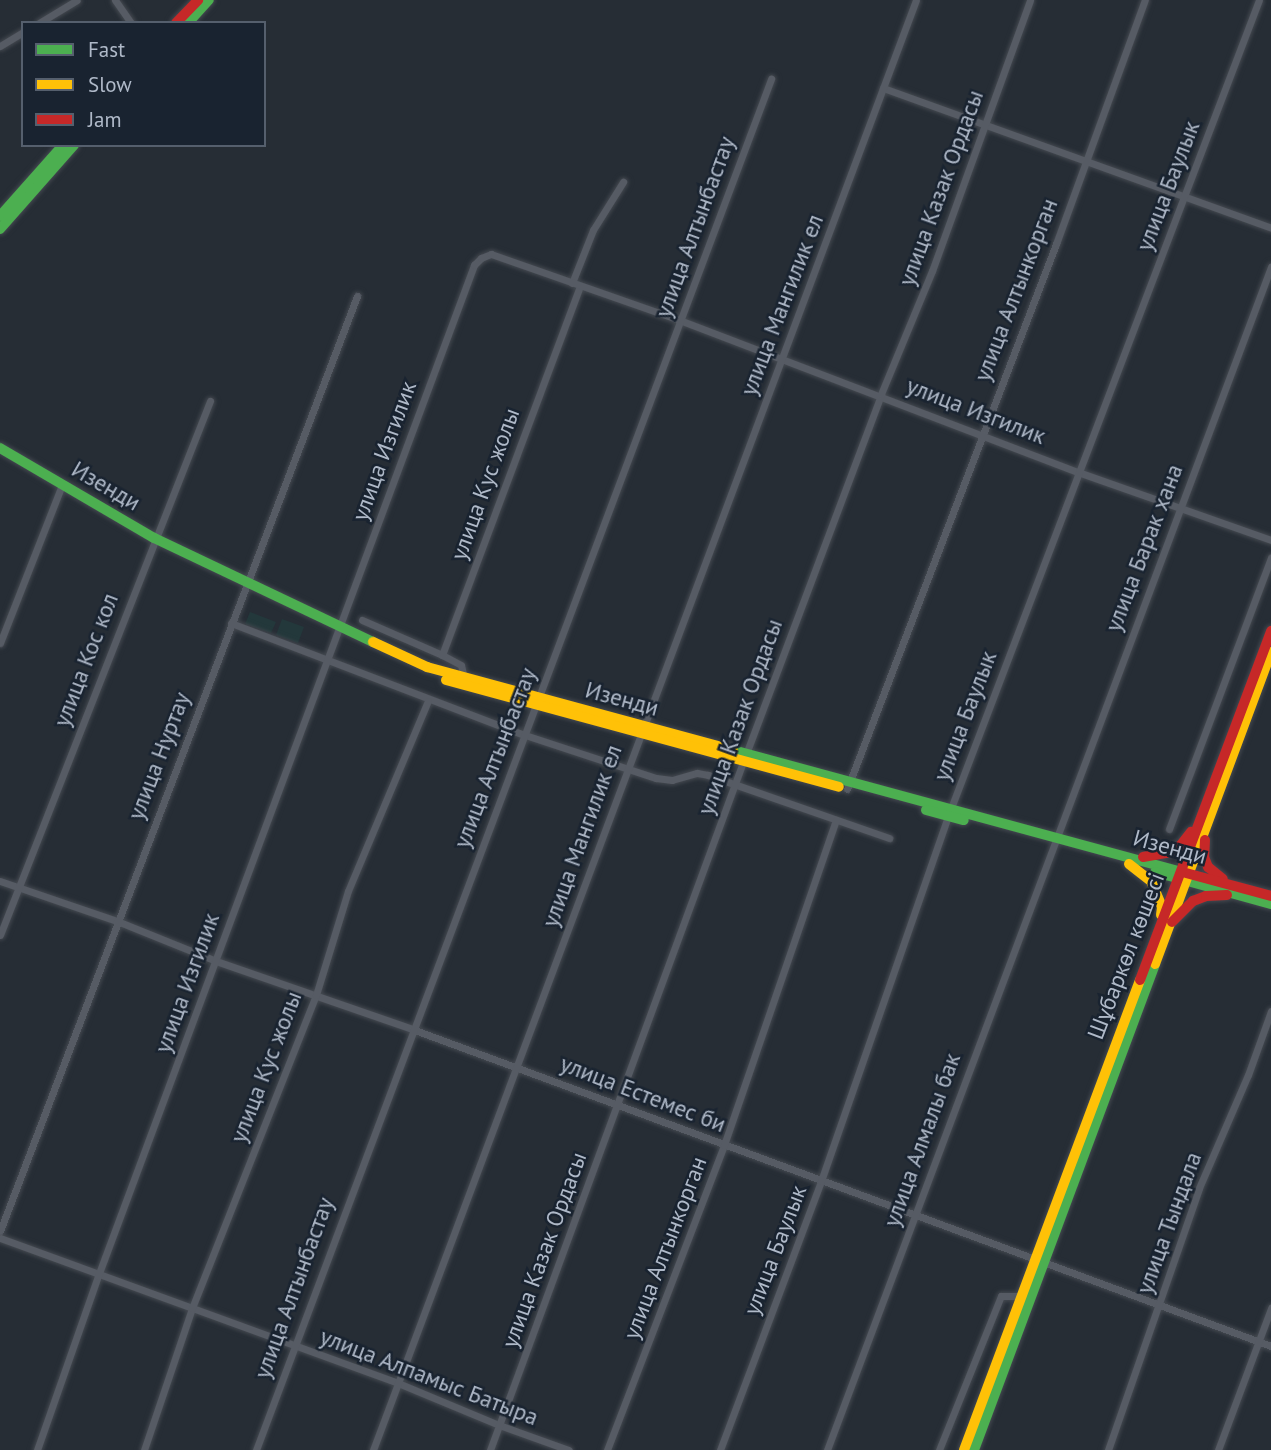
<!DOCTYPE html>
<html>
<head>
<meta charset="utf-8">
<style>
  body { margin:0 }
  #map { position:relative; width:1271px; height:1450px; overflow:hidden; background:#262d35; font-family:"PT Sans",sans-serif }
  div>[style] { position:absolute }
  .green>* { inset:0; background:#23383b }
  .roads { filter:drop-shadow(0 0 2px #444950) drop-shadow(0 0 2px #444950) }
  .street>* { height:7px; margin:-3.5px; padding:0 3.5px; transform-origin:3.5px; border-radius:3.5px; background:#565b64 }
  .fast>* { height:10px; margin:-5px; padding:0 5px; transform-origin:5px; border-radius:5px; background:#4caf50 }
  .slow>* { height:10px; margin:-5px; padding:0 5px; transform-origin:5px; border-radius:5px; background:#ffc107 }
  .jam>* { height:10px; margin:-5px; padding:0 5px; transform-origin:5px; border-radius:5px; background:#c62828 }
  span { translate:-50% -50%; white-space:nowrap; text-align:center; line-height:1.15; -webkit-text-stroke:5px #192330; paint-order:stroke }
  .street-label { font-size:23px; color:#afb9c8 }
  .legend { position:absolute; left:21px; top:21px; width:245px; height:126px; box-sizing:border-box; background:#192330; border:2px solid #555f6d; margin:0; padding:9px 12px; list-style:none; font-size:21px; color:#afb9c8 }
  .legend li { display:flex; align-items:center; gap:14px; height:35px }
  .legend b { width:35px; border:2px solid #555f6d }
</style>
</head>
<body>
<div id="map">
  <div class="green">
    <i style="clip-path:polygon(250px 612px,276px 622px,271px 633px,245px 624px)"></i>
    <i style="clip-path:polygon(282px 619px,304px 627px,298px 643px,276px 635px)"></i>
  </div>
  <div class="roads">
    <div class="street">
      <i style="left:115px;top:0;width:28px;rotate:55deg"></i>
      <i style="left:39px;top:23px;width:44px;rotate:-31.2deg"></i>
      <i style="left:0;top:46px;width:27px;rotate:-31deg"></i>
      <i style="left:883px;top:88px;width:412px;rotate:19.8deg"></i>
      <i style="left:572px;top:283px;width:57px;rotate:-68.4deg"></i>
      <i style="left:593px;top:230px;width:57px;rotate:-58deg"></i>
      <i style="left:362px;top:620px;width:87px;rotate:23.6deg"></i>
      <i style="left:231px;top:623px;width:315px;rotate:20.9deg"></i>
      <i style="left:525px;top:735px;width:138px;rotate:18.2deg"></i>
      <i style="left:656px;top:778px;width:16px;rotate:7deg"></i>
      <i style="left:672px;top:780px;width:26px;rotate:-16deg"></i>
      <i style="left:697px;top:773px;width:11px;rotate:10deg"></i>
      <i style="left:708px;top:775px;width:192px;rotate:19.2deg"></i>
      <i style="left:0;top:643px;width:170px;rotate:-68.6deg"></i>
      <i style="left:464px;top:678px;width:13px;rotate:-103deg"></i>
      <i style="left:461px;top:665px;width:21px;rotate:-152deg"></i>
      <i style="left:442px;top:655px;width:394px;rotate:-69.5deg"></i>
      <i style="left:847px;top:789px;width:584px;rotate:-69.02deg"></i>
      <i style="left:1056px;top:244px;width:260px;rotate:-70deg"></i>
      <i style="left:1169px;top:829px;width:290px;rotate:-69.4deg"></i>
      <i style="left:0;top:881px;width:124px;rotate:18.9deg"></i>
      <i style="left:117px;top:921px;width:107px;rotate:22deg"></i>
      <i style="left:216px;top:961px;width:207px;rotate:19.1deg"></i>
      <i style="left:412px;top:1029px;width:916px;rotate:20.26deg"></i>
      <i style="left:0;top:935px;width:574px;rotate:-68.53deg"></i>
      <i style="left:0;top:1231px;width:1001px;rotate:-69.1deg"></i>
      <i style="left:0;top:1238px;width:424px;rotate:20deg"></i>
      <i style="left:398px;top:1383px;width:109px;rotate:22.6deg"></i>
      <i style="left:499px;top:1425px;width:74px;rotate:19.7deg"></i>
      <i style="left:37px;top:1450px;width:184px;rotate:-70.7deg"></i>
      <i style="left:98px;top:1276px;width:1079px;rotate:-69.6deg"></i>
      <i style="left:474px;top:265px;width:10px;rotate:-45deg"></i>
      <i style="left:481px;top:258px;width:11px;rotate:-22deg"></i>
      <i style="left:491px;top:254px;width:202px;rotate:19.3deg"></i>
      <i style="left:682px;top:321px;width:424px;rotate:20.9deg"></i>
      <i style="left:1078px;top:472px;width:205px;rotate:19.4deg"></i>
      <i style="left:144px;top:1450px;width:150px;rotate:-71.3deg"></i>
      <i style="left:192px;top:1308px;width:337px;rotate:-68.4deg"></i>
      <i style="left:316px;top:995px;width:109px;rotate:-72.9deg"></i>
      <i style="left:348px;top:891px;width:206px;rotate:-67.2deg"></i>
      <i style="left:256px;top:1450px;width:1465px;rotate:-69.41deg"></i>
      <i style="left:373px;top:1450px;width:1548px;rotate:-69.47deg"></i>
      <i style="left:490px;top:1450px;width:733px;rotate:-69.81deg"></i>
      <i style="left:743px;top:762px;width:393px;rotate:-69.4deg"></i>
      <i style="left:881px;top:394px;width:133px;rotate:-67.5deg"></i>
      <i style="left:932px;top:271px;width:288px;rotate:-70.1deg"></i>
      <i style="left:607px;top:1450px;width:327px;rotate:-69deg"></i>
      <i style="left:724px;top:1145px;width:344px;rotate:-71deg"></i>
      <i style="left:720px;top:1450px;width:287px;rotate:-69.4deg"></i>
      <i style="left:821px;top:1181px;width:386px;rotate:-70.8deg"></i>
      <i style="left:948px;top:816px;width:873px;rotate:-69.14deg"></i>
      <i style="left:827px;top:1450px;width:1264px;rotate:-69.43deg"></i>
      <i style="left:939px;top:1450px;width:166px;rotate:-68.1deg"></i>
      <i style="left:1001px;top:1296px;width:21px"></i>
      <i style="left:1108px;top:1450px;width:277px;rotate:-70.8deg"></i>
      <i style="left:1199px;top:1188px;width:123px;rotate:-66.6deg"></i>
      <i style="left:1248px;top:1075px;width:68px;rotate:-70.2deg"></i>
      <i style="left:1218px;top:1450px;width:152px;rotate:-69.5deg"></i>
    </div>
    <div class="fast">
      <i style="left:188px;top:23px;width:31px;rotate:-48deg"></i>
      <i style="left:0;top:216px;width:95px;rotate:-48.4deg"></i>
      <i style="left:0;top:229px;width:112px;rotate:-48.6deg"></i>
      <i style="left:0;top:448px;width:178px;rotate:30.3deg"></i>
      <i style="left:154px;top:538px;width:242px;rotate:25.4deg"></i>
      <i style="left:733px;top:750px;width:469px;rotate:15.2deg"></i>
      <i style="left:926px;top:810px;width:39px;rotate:15deg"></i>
      <i style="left:1155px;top:872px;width:120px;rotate:15.4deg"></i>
      <i style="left:974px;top:1450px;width:519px;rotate:-69.57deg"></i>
    </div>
    <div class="slow">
      <i style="left:373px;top:642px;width:60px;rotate:24.8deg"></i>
      <i style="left:427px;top:667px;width:317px;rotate:15.2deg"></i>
      <i style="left:446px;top:680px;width:407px;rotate:15.2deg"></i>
      <i style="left:1129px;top:864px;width:28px;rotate:38deg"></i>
      <i style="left:1151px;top:881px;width:28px;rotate:67deg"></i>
      <i style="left:1162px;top:907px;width:8px;rotate:97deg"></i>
      <i style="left:1155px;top:964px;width:333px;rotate:-69.6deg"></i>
      <i style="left:964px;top:1450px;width:502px;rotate:-69.47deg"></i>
    </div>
    <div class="jam">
      <i style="left:176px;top:23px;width:32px;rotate:-46deg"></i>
      <i style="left:1205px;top:840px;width:17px;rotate:93deg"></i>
      <i style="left:1204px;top:857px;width:11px;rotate:68deg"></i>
      <i style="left:1208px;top:867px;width:19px;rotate:39deg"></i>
      <i style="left:1143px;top:857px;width:23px;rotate:-10deg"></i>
      <i style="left:1166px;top:853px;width:16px;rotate:-27deg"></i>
      <i style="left:1180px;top:846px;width:18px;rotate:-52deg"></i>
      <i style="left:1186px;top:873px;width:88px;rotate:15.1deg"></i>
      <i style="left:1172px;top:922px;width:30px;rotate:-45deg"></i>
      <i style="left:1193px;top:901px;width:14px;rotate:-21deg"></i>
      <i style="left:1206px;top:896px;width:21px;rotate:-3deg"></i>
      <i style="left:1140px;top:980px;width:373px;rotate:-69.4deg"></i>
    </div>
  </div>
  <div class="street-label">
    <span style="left:1168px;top:186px;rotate:-69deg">улица Баулык</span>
    <span style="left:941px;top:188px;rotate:-70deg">улица Казак Ордасы</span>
    <span style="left:695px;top:227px;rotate:-70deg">улица Алтынбастау</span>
    <span style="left:1016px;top:290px;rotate:-69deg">улица Алтынкорган</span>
    <span style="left:782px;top:305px;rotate:-69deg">улица Мангилик ел</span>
    <span style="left:976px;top:411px;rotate:21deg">улица Изгилик</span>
    <span style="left:384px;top:451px;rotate:-70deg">улица Изгилик</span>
    <span style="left:485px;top:484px;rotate:-70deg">улица Кус жолы</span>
    <span style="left:106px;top:486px;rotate:30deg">Изенди</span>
    <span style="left:1144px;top:548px;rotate:-69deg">улица Барак хана</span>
    <span style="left:86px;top:660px;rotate:-69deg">улица Кос кол</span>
    <span style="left:622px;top:699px;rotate:15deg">Изенди</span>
    <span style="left:965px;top:716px;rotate:-69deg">улица Баулык</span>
    <span style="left:740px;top:717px;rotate:-70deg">улица Казак Ордасы</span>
    <span style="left:159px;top:756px;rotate:-69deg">улица Нуртау</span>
    <span style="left:495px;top:758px;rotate:-69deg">улица Алтынбастау</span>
    <span style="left:582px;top:836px;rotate:-70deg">улица Мангилик ел</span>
    <span style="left:1170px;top:847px;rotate:15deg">Изенди</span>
    <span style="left:1126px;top:956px;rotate:-69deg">Шұбаркөл көшесі</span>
    <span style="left:187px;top:983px;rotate:-70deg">улица Изгилик</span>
    <span style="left:266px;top:1067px;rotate:-69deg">улица Кус жолы</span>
    <span style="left:643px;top:1094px;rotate:21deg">улица Естемес би</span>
    <span style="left:922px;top:1140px;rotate:-70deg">улица Алмалы бак</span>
    <span style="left:1169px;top:1223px;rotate:-70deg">улица Тындала</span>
    <span style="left:665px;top:1248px;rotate:-69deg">улица Алтынкорган</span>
    <span style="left:544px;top:1250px;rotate:-70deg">улица Казак Ордасы</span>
    <span style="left:775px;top:1250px;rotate:-69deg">улица Баулык</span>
    <span style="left:294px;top:1288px;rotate:-70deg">улица Алтынбастау</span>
    <span style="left:429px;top:1377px;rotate:21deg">улица Алпамыс Батыра</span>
  </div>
  <ul class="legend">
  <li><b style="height:9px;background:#4caf50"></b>Fast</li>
  <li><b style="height:9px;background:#ffc107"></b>Slow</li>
  <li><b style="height:9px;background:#c62828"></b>Jam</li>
  </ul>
</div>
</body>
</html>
